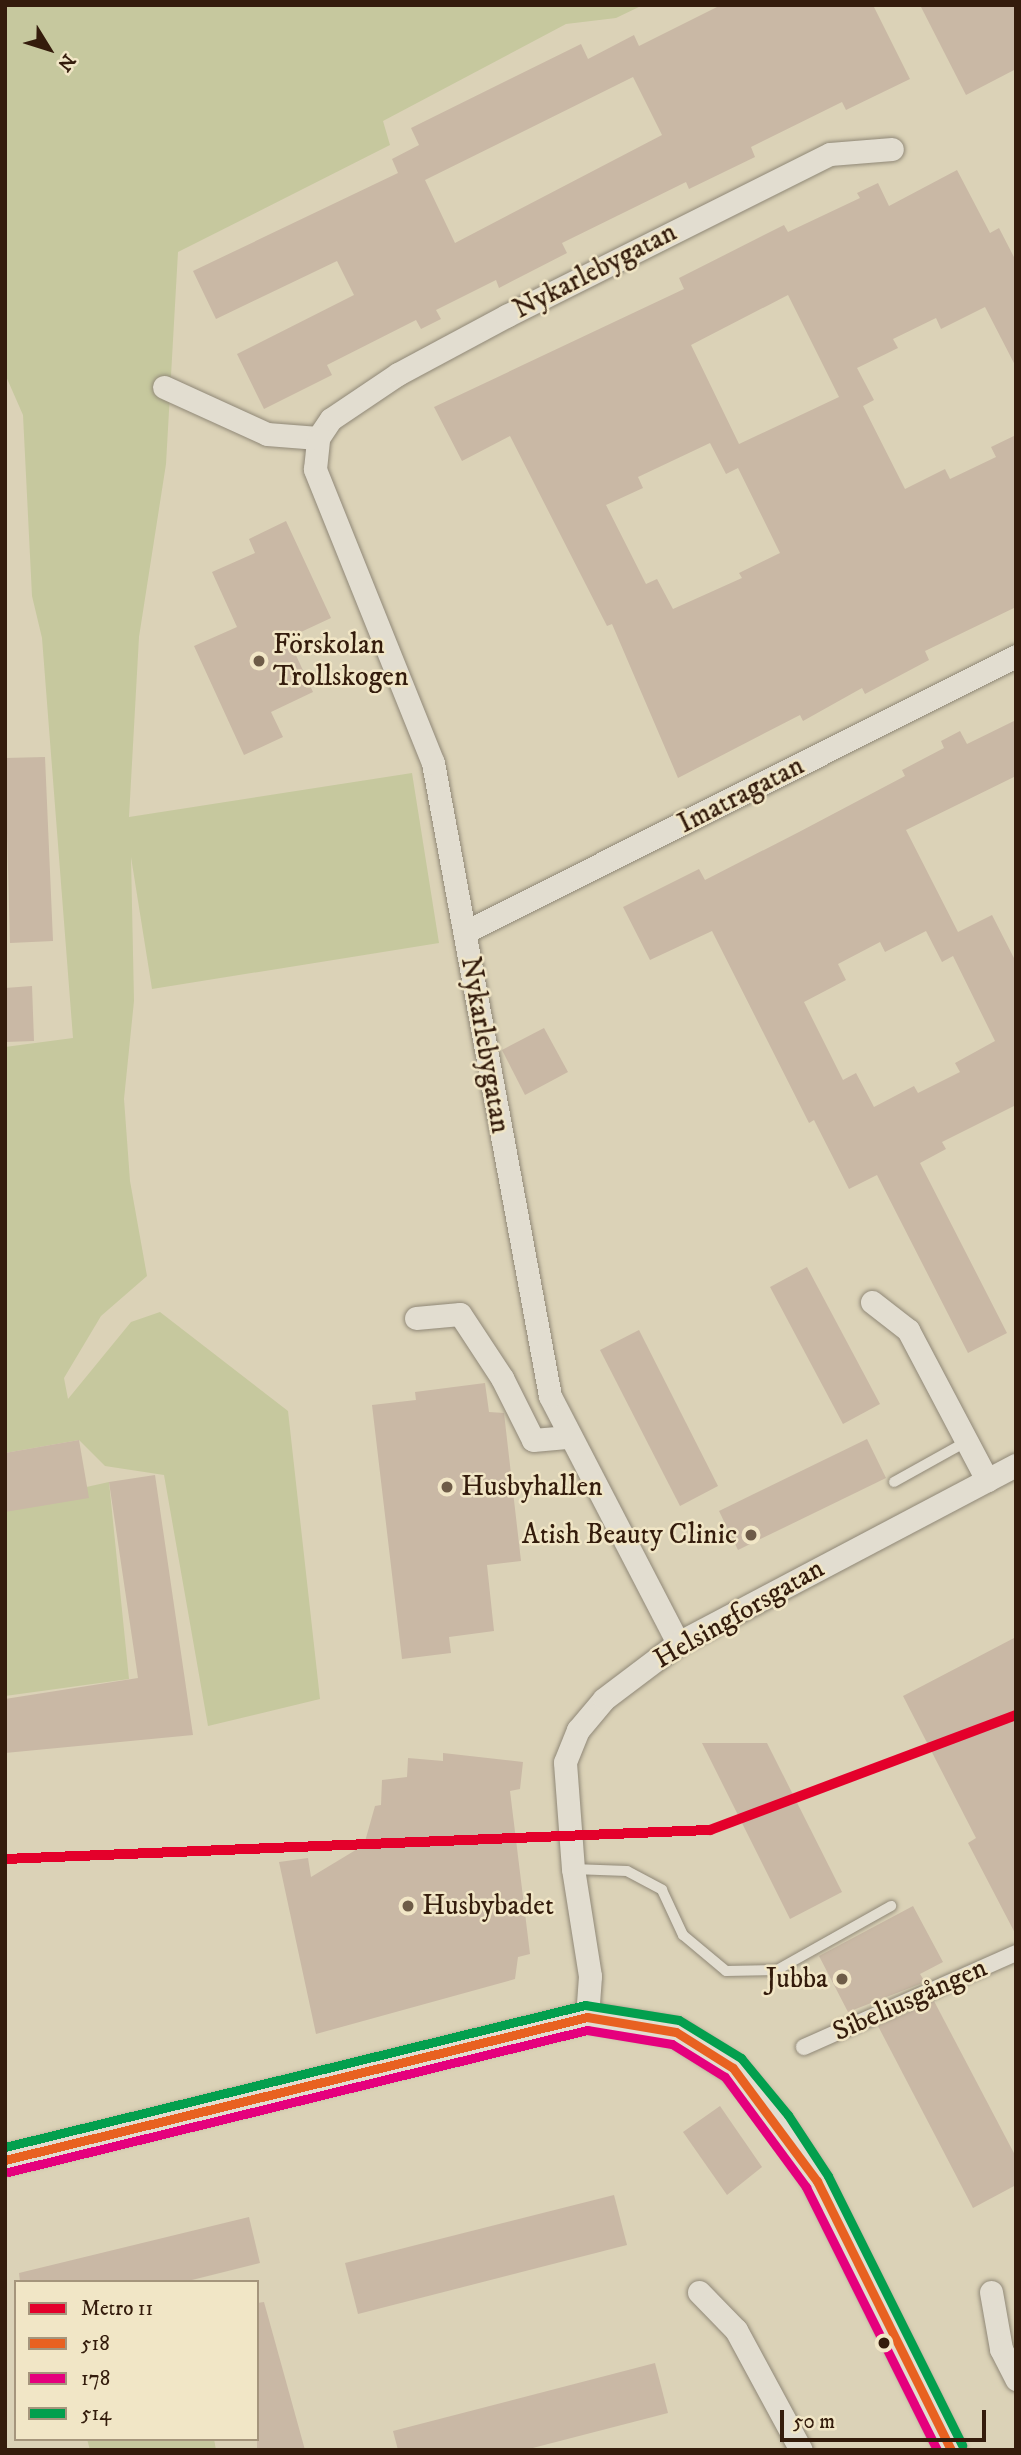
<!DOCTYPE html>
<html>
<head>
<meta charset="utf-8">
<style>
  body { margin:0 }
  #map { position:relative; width:1021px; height:2455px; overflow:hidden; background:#dbd2b7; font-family:"IM FELL DW Pica",serif }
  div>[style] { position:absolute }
  .green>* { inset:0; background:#c6c89e }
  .building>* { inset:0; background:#c9b8a5 }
  .roads { filter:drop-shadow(0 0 2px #908877) drop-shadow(0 0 2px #908877) }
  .service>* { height:10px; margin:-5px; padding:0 5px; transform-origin:5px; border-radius:5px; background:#e2ddd0 }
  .pedestrian>* { height:16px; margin:-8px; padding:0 8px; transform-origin:8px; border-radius:8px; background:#e2ddd0 }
  .minor>* { height:23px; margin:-11.5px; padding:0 11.5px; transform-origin:11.5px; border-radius:11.5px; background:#e2ddd0 }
  .tertiary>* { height:28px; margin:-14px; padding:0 14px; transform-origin:14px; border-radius:14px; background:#e2ddd0 }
  .bus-1>* { height:9px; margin:-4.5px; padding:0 4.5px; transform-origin:4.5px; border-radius:4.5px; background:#e86121 }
  .bus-2>* { height:9px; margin:-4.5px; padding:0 4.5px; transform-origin:4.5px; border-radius:4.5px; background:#e5007d }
  .bus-3>* { height:9px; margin:-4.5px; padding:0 4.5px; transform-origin:4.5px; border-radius:4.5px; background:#039f4e }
  .metro-1>* { height:10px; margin:-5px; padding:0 5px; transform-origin:5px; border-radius:5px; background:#e4002b }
  .dots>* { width:19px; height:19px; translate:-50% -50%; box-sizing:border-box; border:4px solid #f1e6c6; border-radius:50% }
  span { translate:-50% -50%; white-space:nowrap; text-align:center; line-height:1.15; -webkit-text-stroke:5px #f1e6c6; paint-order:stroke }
  .street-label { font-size:28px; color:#341c0c }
  .poi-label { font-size:28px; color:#341c0c }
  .left { translate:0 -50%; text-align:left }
  .right { translate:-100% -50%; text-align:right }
  .frame { position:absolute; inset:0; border:7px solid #341c0c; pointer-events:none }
  .legend { position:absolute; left:14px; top:2280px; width:245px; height:161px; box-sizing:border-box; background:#f1e6c6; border:2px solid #a5957c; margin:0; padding:9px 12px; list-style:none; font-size:21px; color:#341c0c }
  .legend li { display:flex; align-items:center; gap:14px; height:35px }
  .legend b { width:35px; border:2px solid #a5957c }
  .north { position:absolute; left:14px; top:14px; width:70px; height:70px; -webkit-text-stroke:5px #f1e6c6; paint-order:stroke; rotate:128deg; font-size:19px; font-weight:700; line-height:28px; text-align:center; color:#341c0c }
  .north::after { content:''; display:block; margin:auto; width:24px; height:32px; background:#341c0c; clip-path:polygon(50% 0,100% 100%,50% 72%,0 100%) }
  .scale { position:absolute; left:780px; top:2410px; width:206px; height:32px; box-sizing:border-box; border:4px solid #341c0c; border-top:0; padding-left:9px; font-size:21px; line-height:24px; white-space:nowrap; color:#341c0c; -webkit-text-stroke:5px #f1e6c6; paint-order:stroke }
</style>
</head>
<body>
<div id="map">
  <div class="green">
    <i style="clip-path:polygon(5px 5px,643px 5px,616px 18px,566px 24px,383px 121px,390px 145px,178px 252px,166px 464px,139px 637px,129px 817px,412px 773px,439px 943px,152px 989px,131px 857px,134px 1001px,124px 1099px,130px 1181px,147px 1276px,101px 1316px,64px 1378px,68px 1399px,131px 1322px,160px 1312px,288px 1411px,320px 1699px,208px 1726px,164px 1475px,105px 1466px,79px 1440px,5px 1453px,5px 1047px,73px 1038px,42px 638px,32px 596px,23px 415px,5px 374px)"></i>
    <i style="clip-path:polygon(109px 1482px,129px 1679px,5px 1696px,5px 1505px)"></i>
    <i style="clip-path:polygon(87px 2439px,214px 2439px,216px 2450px,90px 2450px)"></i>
  </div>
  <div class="building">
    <i style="clip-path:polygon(evenodd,721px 5px,873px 5px,910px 79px,846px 110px,842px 102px,751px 147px,755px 157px,689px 189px,686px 182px,562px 243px,567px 253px,499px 288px,496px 280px,436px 310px,441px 319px,421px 329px,416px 320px,327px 365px,332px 375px,264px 409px,237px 354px,354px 295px,337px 261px,216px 319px,193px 271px,398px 173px,392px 159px,419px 145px,411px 128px,581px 44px,588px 59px,634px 35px,639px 46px,721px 5px,633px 77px,662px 135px,455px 243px,425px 180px,633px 77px)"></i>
    <i style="clip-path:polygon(920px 5px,1016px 5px,1016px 69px,966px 95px)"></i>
    <i style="clip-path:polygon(evenodd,957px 170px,990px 233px,999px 228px,1016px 261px,1016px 367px,985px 307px,941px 329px,936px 318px,893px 339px,898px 348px,857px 368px,874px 400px,863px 406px,905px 489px,945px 469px,950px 479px,996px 457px,991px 447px,1016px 435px,1016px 607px,925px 651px,929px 660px,865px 694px,862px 688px,803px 721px,800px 715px,678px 778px,612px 624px,607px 626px,510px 436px,462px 461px,434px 407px,684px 289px,679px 278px,784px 225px,788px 232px,860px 198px,857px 193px,878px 183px,889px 206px,957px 170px,788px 295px,839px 397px,739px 444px,691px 345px,788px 295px,957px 170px,710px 443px,726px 474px,738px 468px,780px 553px,739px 573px,742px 578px,673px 609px,657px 579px,646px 584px,606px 505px,643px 488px,638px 477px,710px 443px)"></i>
    <i style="clip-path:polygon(286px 521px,331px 618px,288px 638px,313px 692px,271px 712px,283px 737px,244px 755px,194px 646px,237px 627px,212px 572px,255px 553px,249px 539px)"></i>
    <i style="clip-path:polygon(evenodd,1016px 720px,1016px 776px,906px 830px,958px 932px,992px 915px,1016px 962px,1016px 1105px,942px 1142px,946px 1149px,920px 1163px,1007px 1333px,968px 1353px,877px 1175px,849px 1189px,814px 1120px,809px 1123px,712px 931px,650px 960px,623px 907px,699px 869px,705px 880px,799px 832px,905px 776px,902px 770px,944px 748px,941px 741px,960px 731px,967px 744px,1016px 720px,926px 931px,942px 962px,953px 956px,995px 1041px,955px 1063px,960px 1072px,918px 1093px,914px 1086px,874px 1107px,856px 1073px,843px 1080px,804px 1002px,846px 980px,838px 964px,880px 942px,885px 952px,926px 931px)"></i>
    <i style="clip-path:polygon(45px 757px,53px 941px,10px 943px,5px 758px)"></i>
    <i style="clip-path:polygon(32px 986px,34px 1041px,5px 1042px,5px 988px)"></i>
    <i style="clip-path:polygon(544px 1028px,568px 1072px,525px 1095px,502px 1050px)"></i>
    <i style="clip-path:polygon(807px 1267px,880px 1404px,843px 1424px,770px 1287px)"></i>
    <i style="clip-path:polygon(639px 1330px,718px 1486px,680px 1506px,600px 1350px)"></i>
    <i style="clip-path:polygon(485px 1383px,489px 1412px,504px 1413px,521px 1561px,487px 1565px,494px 1631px,449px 1637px,451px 1653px,402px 1659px,372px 1405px,416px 1400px,415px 1392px)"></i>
    <i style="clip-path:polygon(867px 1439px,886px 1478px,738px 1550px,719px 1511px)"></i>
    <i style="clip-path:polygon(79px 1440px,89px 1498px,5px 1512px,5px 1453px)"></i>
    <i style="clip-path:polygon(155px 1475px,193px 1735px,5px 1753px,5px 1699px,138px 1678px,109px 1482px)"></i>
    <i style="clip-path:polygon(1016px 1637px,1016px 1935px,968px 1843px,976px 1838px,903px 1696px)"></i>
    <i style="clip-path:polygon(702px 1743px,767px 1743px,842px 1892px,790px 1919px)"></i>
    <i style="clip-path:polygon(443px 1753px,523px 1762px,520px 1789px,510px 1791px,530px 1954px,518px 1957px,515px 1979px,316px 2034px,279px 1862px,308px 1858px,311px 1877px,364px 1845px,375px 1806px,381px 1805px,382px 1780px,407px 1777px,408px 1758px,443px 1761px)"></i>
    <i style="clip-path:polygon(913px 1906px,943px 1962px,920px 1974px,925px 1982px,848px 2012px,819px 1956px)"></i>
    <i style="clip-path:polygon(934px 2001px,1016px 2157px,1016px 2185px,973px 2208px,878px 2026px)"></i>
    <i style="clip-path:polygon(720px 2106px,762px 2167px,727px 2195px,683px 2132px)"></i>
    <i style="clip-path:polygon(614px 2195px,627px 2245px,358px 2314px,345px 2263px)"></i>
    <i style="clip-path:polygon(249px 2217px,260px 2263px,184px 2282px,20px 2282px,19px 2273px)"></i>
    <i style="clip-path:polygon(264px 2302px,305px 2450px,257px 2450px,257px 2303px)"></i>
    <i style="clip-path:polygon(655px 2363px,668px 2413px,525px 2450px,398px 2450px,393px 2431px)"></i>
  </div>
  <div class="roads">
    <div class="service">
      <i style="left:894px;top:1482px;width:82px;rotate:-29.1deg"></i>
      <i style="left:573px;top:1869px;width:54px;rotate:2.1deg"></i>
      <i style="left:627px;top:1871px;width:40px;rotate:28deg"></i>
      <i style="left:662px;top:1890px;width:50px;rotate:65deg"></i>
      <i style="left:683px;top:1935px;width:56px;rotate:39.9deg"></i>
      <i style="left:726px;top:1971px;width:51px;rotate:-1.1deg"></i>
      <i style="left:777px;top:1970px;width:131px;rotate:-29.3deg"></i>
    </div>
    <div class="pedestrian">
      <i style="left:804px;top:2047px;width:232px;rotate:-23.9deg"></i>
    </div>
    <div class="minor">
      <i style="left:164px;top:387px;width:113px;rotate:24.5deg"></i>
      <i style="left:267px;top:434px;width:51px;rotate:4.5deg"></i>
      <i style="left:465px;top:932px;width:616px;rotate:-26.61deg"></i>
      <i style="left:872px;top:1302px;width:46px;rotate:37.9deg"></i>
      <i style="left:908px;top:1330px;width:170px;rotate:62.2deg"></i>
      <i style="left:416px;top:1318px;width:44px;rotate:-5.2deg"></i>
      <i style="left:460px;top:1314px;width:77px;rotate:56.7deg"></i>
      <i style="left:502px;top:1378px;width:69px;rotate:63.4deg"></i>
      <i style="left:533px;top:1440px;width:36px;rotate:-5deg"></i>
      <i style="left:678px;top:1643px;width:278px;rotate:-117.4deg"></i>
      <i style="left:550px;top:1396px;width:644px;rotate:-100.47deg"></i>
      <i style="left:433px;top:763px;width:317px;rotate:-111.9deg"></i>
      <i style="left:315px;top:469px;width:31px;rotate:-84deg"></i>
      <i style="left:318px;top:438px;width:23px;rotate:-56deg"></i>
      <i style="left:331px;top:419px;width:81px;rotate:-33.9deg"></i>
      <i style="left:398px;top:374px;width:123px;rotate:-28.2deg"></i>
      <i style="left:506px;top:316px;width:362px;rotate:-26.6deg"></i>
      <i style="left:830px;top:154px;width:62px;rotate:-4.6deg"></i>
      <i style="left:587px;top:2017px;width:41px;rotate:-85.8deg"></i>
      <i style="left:590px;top:1976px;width:108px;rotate:-99deg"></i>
      <i style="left:573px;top:1869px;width:107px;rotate:-94.3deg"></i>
      <i style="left:565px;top:1762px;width:35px;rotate:-68deg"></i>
      <i style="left:578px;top:1730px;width:40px;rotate:-50deg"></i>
      <i style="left:604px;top:1699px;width:93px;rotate:-37.1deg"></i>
      <i style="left:678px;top:1643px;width:382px;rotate:-27.8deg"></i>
      <i style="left:699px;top:2292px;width:53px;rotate:45.8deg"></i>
      <i style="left:736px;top:2330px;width:136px;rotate:61.6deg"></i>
      <i style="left:991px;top:2292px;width:58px;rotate:80deg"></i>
      <i style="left:1001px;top:2349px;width:34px;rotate:63deg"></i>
    </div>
    <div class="tertiary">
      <i style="left:5px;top:2160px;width:599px;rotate:-13.8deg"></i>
      <i style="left:587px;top:2017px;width:90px;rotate:9.6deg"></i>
      <i style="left:676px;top:2032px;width:67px;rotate:32.3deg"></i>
      <i style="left:733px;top:2068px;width:70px;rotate:50.2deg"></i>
      <i style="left:778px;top:2122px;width:71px;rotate:56.5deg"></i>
      <i style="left:817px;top:2181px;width:301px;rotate:63.5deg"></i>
    </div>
  </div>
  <div class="bus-1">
    <i style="left:5px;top:2160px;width:599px;rotate:-13.8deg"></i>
    <i style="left:587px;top:2017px;width:90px;rotate:9.6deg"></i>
    <i style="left:676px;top:2032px;width:67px;rotate:32.3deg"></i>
    <i style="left:733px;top:2068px;width:141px;rotate:53.4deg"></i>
    <i style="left:817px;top:2181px;width:301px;rotate:63.5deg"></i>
  </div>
  <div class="bus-2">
    <i style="left:8px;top:2172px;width:596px;rotate:-13.78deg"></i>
    <i style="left:587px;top:2030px;width:86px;rotate:9.4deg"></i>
    <i style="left:672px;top:2044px;width:62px;rotate:31.9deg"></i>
    <i style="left:725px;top:2077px;width:137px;rotate:53.6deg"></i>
    <i style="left:806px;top:2187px;width:294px;rotate:63.5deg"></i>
  </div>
  <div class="bus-3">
    <i style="left:5px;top:2147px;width:597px;rotate:-13.76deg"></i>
    <i style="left:585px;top:2005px;width:95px;rotate:9.1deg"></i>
    <i style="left:679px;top:2020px;width:73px;rotate:31.5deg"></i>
    <i style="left:741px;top:2058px;width:74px;rotate:50.5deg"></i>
    <i style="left:788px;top:2115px;width:73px;rotate:56.7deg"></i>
    <i style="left:828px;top:2176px;width:301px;rotate:63.5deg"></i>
  </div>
  <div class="metro-1">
    <i style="left:5px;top:1859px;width:706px;rotate:-2.36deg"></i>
    <i style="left:710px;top:1830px;width:327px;rotate:-20.6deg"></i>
  </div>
  <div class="dots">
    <i style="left:259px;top:661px;background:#6e5c48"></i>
    <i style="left:447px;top:1487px;background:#6e5c48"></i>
    <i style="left:751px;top:1535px;background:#6e5c48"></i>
    <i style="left:408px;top:1906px;background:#6e5c48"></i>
    <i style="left:842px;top:1979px;background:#6e5c48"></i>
    <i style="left:884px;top:2343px;background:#341c0c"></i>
  </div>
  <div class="street-label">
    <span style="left:595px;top:271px;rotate:-27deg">Nykarlebygatan</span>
    <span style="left:741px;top:795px;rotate:-27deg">Imatragatan</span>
    <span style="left:485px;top:1045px;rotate:80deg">Nykarlebygatan</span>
    <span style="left:739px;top:1614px;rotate:-30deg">Helsingforsgatan</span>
    <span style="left:910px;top:2000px;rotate:-24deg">Sibeliusgången</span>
  </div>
  <div class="poi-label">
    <span class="left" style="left:273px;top:661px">Förskolan<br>Trollskogen</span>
    <span class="left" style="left:461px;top:1487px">Husbyhallen</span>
    <span class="right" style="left:737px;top:1535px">Atish Beauty Clinic</span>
    <span class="left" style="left:422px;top:1906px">Husbybadet</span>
    <span class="right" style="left:828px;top:1979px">Jubba</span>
  </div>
  <div class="frame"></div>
  <ul class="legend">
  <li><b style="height:9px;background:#e4002b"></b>Metro 11</li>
  <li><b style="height:9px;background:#e86121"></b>518</li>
  <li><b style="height:9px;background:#e5007d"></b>178</li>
  <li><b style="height:9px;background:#039f4e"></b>514</li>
  </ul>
  <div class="north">N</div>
  <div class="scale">50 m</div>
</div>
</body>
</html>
